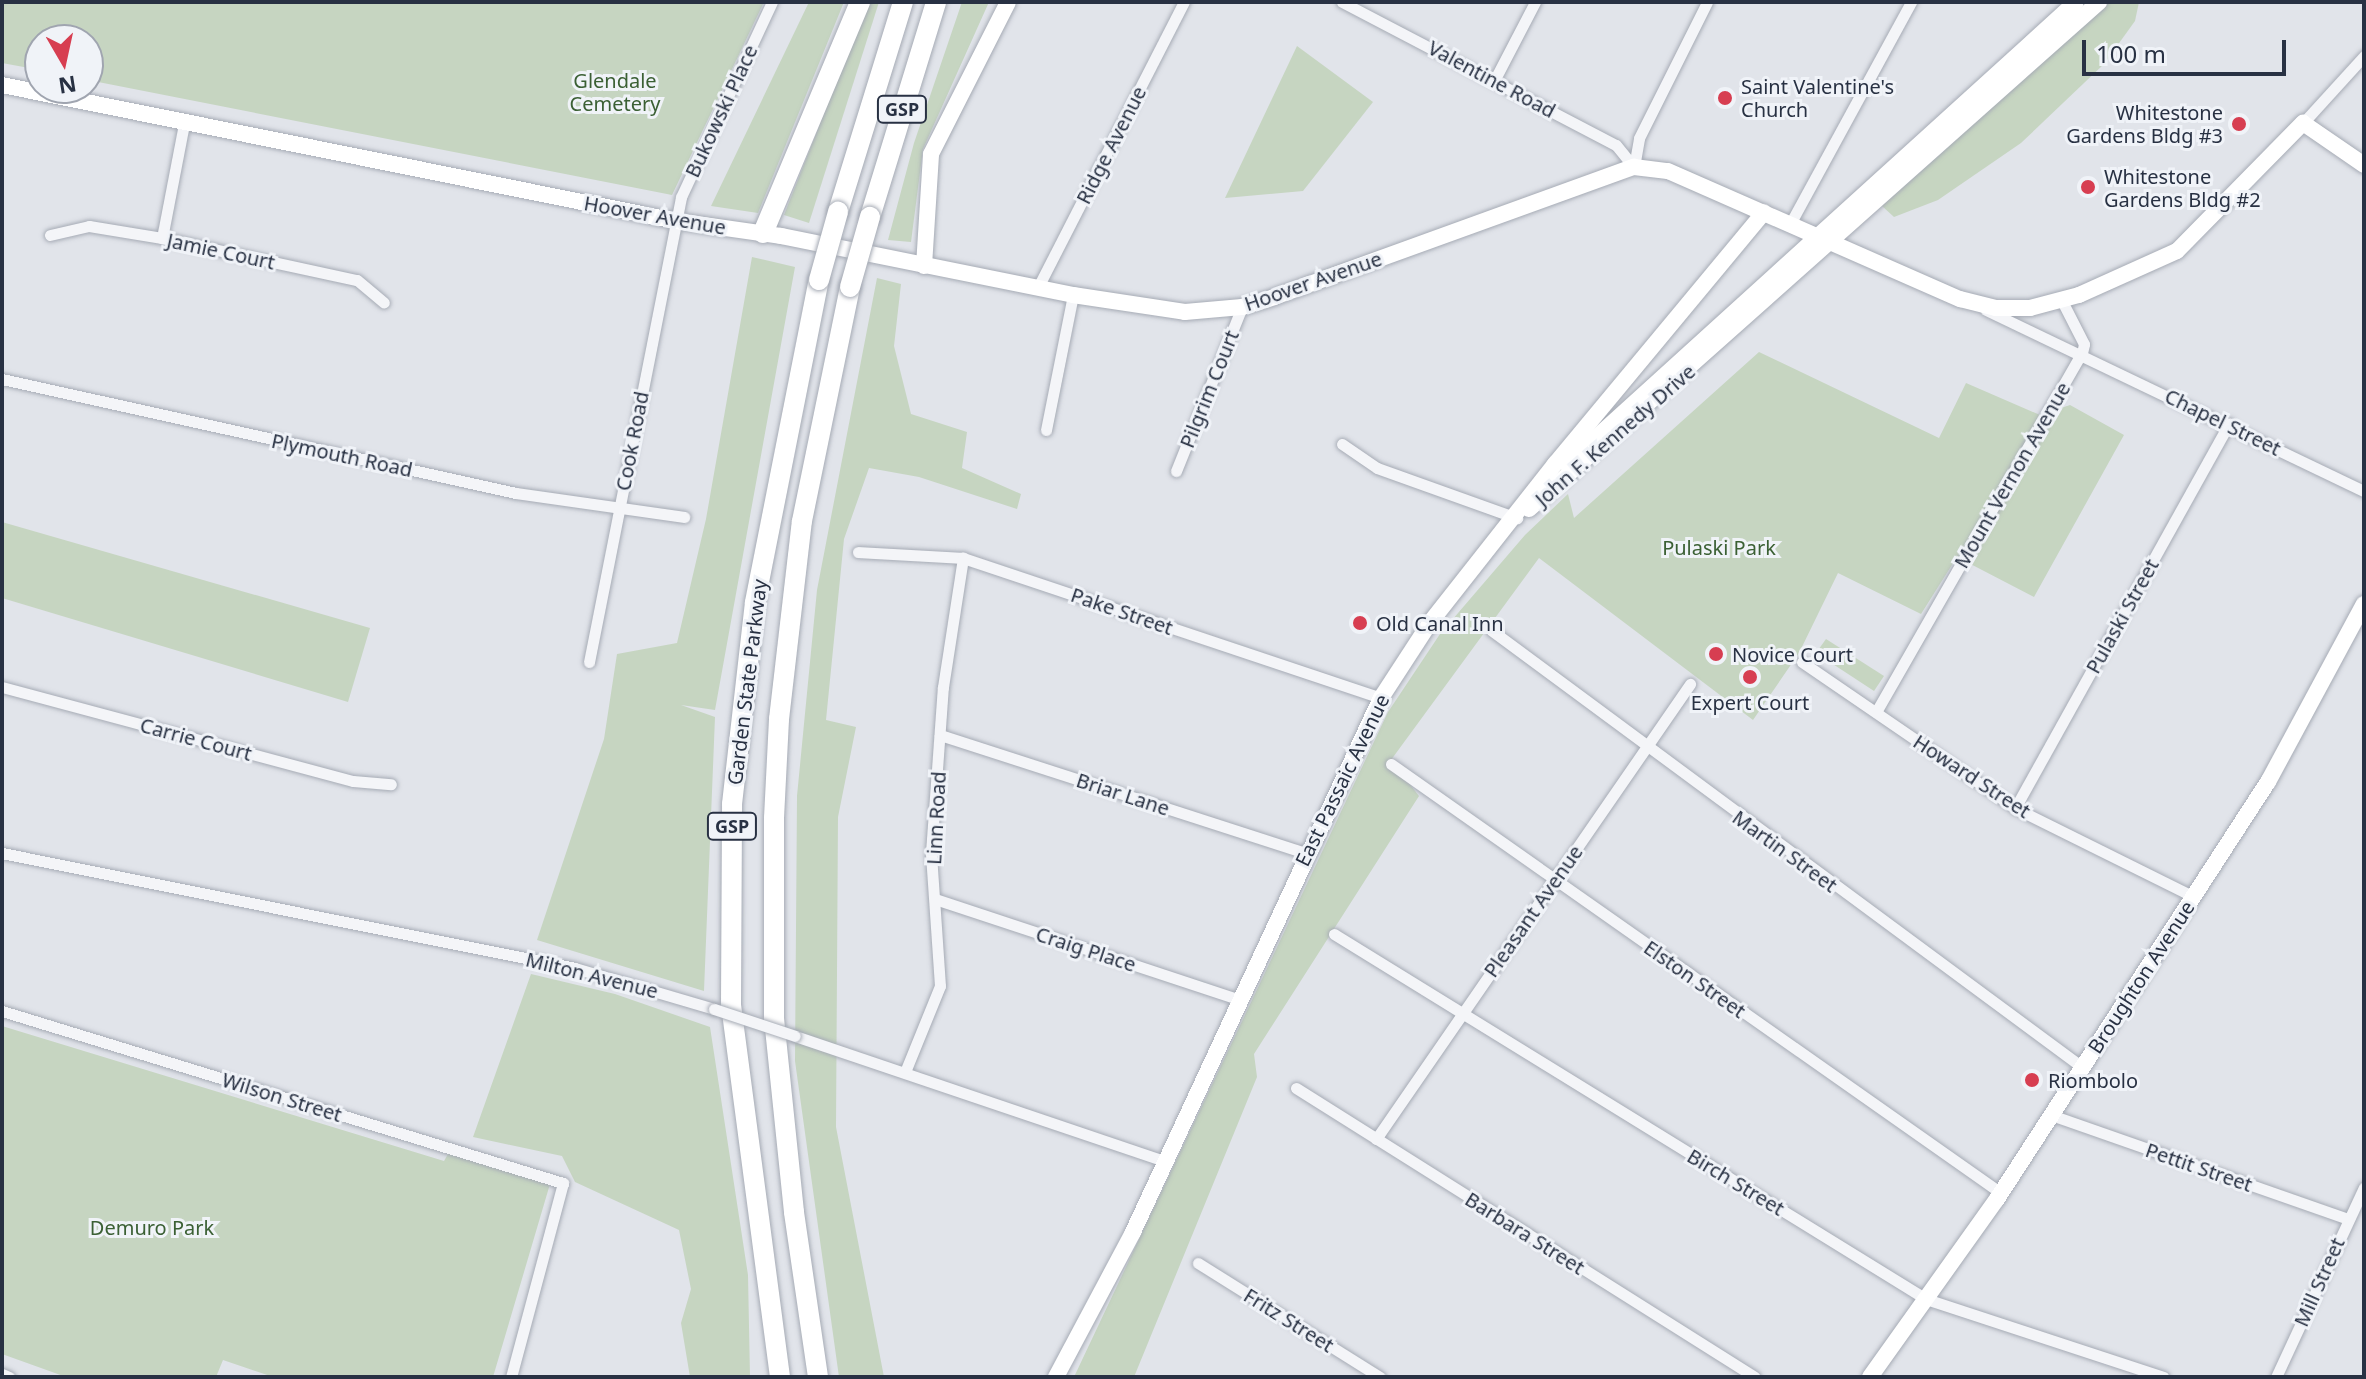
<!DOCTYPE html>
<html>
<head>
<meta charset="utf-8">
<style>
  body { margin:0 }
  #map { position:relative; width:2366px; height:1379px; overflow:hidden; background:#e1e4ea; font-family:"Noto Sans",sans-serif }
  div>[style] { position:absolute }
  .green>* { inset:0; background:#c6d5c1 }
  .roads { filter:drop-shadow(0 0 2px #a6abb5) drop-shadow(0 0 2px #a6abb5) }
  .street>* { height:11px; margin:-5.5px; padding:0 5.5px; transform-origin:5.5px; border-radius:5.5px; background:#f4f5f8 }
  .secondary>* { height:16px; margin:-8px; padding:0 8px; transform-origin:8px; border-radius:8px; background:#fff }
  .highway>* { height:20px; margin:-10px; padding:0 10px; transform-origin:10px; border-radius:10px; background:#fff }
  .bridges { filter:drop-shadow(0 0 2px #a6abb5) drop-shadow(0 0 2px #a6abb5) }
  .street-bridge>* { height:11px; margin:-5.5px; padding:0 5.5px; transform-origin:5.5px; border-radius:5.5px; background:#f4f5f8 }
  .highway-bridge>* { height:20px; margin:-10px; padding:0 10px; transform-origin:10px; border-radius:10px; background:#fff }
  .dots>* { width:22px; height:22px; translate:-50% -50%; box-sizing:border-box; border:4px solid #f0f3f8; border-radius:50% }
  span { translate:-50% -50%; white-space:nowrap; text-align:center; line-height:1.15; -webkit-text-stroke:6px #f0f3f8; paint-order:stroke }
  .shield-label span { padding:2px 6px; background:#f0f3f8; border:2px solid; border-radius:6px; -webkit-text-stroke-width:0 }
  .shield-label { font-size:18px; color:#283143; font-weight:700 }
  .street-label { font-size:20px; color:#283143 }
  .park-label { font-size:20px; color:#3b6034 }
  .poi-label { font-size:20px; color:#283143 }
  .left { translate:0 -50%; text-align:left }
  .right { translate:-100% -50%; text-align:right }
  .frame { position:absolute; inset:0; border:4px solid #283143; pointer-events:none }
  .north { position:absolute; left:24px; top:24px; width:80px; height:80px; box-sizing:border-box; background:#f0f3f8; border:2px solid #a0a5b0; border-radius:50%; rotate:171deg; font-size:22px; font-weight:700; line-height:32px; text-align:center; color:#283143 }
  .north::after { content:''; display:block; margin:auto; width:28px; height:36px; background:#d73e51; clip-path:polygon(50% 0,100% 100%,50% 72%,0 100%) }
  .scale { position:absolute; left:2082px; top:40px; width:204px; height:36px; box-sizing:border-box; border:4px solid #283143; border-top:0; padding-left:10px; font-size:24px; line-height:28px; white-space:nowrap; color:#283143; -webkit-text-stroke:6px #f0f3f8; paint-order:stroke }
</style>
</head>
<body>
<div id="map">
  <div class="green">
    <i style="clip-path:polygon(2px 2px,764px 2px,672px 195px,88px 80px,88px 40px,40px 40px,40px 70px,2px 63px)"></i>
    <i style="clip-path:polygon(809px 2px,844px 2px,758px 213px,711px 206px)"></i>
    <i style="clip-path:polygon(868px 2px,879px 2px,809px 223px,784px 215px)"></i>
    <i style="clip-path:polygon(962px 2px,989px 2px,923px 149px,911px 242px,888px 240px,914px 143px)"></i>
    <i style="clip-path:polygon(2110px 2px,2139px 2px,2135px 21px,2104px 64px,2021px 143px,1938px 200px,1894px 217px,1882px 206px)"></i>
    <i style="clip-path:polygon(1297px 46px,1373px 102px,1303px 191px,1225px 198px)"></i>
    <i style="clip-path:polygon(752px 257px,795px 267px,715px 710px,681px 705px,715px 717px,704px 991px,537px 940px,604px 739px,617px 654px,677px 643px,706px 519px)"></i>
    <i style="clip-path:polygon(877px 278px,901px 284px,894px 346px,911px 414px,967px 432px,962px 468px,1021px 494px,1017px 509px,919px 477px,869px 468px,844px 539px,826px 720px,856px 727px,838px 817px,836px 1127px,884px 1377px,839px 1377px,795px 1061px,797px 796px,817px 590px)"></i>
    <i style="clip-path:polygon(1759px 352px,1939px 438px,1966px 383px,2040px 415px,2070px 405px,2124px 435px,2034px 597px,1957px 557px,1921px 614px,1838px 573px,1799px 653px,1753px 720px,1539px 558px,1391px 760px,1419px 796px,1254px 1054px,1257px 1077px,1134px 1377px,1074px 1377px,1388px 712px,1440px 634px,1525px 535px,1568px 494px,1574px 518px)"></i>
    <i style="clip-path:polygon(2px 522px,370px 628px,348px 702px,2px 598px)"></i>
    <i style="clip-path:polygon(1826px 639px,1884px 676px,1874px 691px,1816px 653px)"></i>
    <i style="clip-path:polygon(531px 974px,615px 994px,710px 1027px,748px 1275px,750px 1377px,690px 1377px,681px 1323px,691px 1289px,679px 1230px,575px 1182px,562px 1156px,473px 1137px)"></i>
    <i style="clip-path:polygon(2px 1026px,444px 1161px,448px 1154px,550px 1184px,493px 1377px,273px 1377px,223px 1360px,216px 1377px,66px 1377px,2px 1354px)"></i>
  </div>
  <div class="roads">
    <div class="street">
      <i style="left:1342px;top:2px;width:309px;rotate:27.6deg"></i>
      <i style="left:1616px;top:145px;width:28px;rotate:51deg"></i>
      <i style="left:1495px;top:79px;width:87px;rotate:-62.5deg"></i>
      <i style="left:2303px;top:123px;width:91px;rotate:-47.7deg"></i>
      <i style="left:1634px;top:167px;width:29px;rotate:-80deg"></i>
      <i style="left:1639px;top:138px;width:152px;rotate:-63.4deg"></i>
      <i style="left:1790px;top:224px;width:253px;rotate:-61.4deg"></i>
      <i style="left:50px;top:235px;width:40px;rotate:-13deg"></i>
      <i style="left:89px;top:226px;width:74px;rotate:9.3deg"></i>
      <i style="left:162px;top:238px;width:199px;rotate:12.2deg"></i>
      <i style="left:357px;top:280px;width:35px;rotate:40deg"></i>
      <i style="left:162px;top:238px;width:116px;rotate:-79.1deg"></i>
      <i style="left:1038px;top:287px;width:320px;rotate:-62.9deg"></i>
      <i style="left:1986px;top:310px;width:419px;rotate:25.6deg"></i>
      <i style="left:2px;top:379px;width:526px;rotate:12.51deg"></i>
      <i style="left:516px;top:493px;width:170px;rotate:8.1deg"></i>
      <i style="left:1046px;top:430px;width:138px;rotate:-78.7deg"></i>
      <i style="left:1342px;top:444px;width:42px;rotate:34.4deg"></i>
      <i style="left:1377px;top:468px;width:149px;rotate:19.7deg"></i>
      <i style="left:1176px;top:471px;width:177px;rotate:-68.1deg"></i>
      <i style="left:858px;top:552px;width:105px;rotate:3.3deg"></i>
      <i style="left:963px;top:558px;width:441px;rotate:18.5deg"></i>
      <i style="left:1491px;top:630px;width:735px;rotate:36.48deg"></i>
      <i style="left:589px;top:662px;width:474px;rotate:-78.8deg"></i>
      <i style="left:681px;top:197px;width:215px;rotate:-65deg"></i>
      <i style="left:1802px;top:662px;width:258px;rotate:34.4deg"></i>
      <i style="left:2015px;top:808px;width:200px;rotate:26.4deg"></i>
      <i style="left:2px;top:687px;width:363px;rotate:15deg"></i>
      <i style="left:353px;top:781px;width:38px;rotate:5deg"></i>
      <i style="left:1876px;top:712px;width:414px;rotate:-60.2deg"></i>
      <i style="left:2082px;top:353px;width:9px;rotate:-77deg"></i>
      <i style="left:2084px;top:344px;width:48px;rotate:-117.1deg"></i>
      <i style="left:940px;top:735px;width:385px;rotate:17.9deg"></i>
      <i style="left:1391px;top:764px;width:746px;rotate:35.12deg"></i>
      <i style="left:2015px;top:808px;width:440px;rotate:-60.9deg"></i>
      <i style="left:2px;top:853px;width:584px;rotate:11.35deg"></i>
      <i style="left:575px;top:968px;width:145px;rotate:16.4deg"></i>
      <i style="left:935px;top:899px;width:319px;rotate:18.3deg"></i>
      <i style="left:1334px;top:934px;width:695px;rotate:31.66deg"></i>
      <i style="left:1926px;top:1299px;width:250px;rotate:18.2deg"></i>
      <i style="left:2px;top:1011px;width:587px;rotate:17.05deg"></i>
      <i style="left:563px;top:1183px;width:201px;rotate:105deg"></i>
      <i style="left:795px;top:1036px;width:391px;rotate:18.7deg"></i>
      <i style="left:905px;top:1072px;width:93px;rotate:-67.9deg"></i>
      <i style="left:940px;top:986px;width:133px;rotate:-93.9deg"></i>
      <i style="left:931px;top:853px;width:166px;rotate:-85.9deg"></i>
      <i style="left:943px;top:687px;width:131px;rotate:-81.2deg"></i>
      <i style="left:1296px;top:1088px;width:542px;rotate:32.2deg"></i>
      <i style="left:2051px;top:1115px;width:315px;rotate:19.3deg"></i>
      <i style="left:1376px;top:1139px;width:553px;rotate:-55.39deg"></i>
      <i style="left:1198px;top:1263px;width:215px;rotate:32.1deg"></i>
      <i style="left:2px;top:1374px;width:8px;rotate:23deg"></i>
      <i style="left:2276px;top:1377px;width:209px;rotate:-65.1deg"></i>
    </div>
    <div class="secondary">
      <i style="left:2px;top:85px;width:688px;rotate:11.41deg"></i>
      <i style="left:676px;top:221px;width:106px;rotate:8.1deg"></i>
      <i style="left:781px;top:236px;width:298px;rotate:11.4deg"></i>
      <i style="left:1073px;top:295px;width:113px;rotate:8.6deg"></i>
      <i style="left:1185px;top:312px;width:57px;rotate:-5deg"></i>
      <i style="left:1242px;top:307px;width:34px;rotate:-17deg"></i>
      <i style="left:1274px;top:297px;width:383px;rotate:-19.9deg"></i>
      <i style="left:1634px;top:167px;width:34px;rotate:7deg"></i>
      <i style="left:1668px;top:171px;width:319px;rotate:23.7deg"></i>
      <i style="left:1960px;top:299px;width:37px;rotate:14deg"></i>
      <i style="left:1996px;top:308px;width:34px"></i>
      <i style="left:2030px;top:308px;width:51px;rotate:-14.9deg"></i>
      <i style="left:2079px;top:295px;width:107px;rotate:-24.2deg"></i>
      <i style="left:2177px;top:251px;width:180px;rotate:-45.5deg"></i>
      <i style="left:2303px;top:123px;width:74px;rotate:34.5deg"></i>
      <i style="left:924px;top:266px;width:112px;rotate:-86.4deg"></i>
      <i style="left:931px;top:154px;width:170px;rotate:-63.1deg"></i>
      <i style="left:1567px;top:464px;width:687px;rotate:-42.23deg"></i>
      <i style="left:1529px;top:509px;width:763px;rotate:-41.65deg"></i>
      <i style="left:1056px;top:1377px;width:164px;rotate:-62deg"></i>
      <i style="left:1133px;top:1232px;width:589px;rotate:-65.09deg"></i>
      <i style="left:1381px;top:698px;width:88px;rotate:-57deg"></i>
      <i style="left:1429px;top:624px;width:204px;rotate:-51.8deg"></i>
      <i style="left:1555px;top:464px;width:327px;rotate:-50.3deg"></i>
      <i style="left:1870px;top:1377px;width:219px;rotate:-54.5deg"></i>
      <i style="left:1997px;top:1199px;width:497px;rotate:-57deg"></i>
      <i style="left:2268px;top:782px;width:202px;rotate:-61.7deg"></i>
    </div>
    <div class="highway">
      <i style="left:838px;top:212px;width:220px;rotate:-72.8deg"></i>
      <i style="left:870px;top:217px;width:225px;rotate:-72.9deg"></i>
      <i style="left:763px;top:233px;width:251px;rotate:-67.2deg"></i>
      <i style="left:780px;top:1377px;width:375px;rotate:-97.5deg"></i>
      <i style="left:731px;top:1005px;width:201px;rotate:-89.7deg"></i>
      <i style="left:732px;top:804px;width:203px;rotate:-83.5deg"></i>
      <i style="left:755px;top:602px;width:328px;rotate:-78.8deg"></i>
      <i style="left:818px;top:1377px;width:167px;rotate:-98.3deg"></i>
      <i style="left:794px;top:1212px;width:195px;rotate:-95.9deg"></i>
      <i style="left:774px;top:1018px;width:200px;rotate:-90deg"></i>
      <i style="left:774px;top:818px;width:99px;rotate:-87.1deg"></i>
      <i style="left:779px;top:719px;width:199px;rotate:-83.4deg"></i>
      <i style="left:802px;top:521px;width:239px;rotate:-78.4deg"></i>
    </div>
  </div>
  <div class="bridges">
    <div class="street-bridge">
      <i style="left:714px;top:1009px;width:85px;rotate:18.4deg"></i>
    </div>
    <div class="highway-bridge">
      <i style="left:819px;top:280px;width:71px;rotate:-74.4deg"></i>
      <i style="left:850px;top:287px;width:73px;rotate:-74.1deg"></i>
    </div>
  </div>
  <div class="dots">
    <i style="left:1725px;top:98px;background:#d73e51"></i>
    <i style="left:2239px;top:124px;background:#d73e51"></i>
    <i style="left:2088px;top:187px;background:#d73e51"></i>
    <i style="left:1360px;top:623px;background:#d73e51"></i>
    <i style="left:1716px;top:654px;background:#d73e51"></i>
    <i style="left:1750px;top:677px;background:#d73e51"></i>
    <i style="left:2032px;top:1080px;background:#d73e51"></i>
  </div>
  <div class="shield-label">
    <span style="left:902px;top:109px">GSP</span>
    <span style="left:732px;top:826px">GSP</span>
  </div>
  <div class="street-label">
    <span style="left:1492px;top:79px;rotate:28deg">Valentine Road</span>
    <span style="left:721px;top:111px;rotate:-65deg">Bukowski Place</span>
    <span style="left:1111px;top:145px;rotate:-63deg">Ridge Avenue</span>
    <span style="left:655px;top:215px;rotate:10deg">Hoover Avenue</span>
    <span style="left:221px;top:251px;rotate:12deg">Jamie Court</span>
    <span style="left:1313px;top:281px;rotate:-19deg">Hoover Avenue</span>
    <span style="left:1209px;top:389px;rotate:-68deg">Pilgrim Court</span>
    <span style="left:2223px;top:422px;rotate:26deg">Chapel Street</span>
    <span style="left:1615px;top:435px;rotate:-41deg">John F. Kennedy Drive</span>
    <span style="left:632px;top:441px;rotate:-79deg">Cook Road</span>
    <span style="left:342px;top:455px;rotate:12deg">Plymouth Road</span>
    <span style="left:2012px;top:475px;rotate:-60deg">Mount Vernon Avenue</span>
    <span style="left:1122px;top:611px;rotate:19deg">Pake Street</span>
    <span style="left:2122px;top:616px;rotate:-61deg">Pulaski Street</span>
    <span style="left:747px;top:682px;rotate:-83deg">Garden State Parkway</span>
    <span style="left:196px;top:739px;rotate:15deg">Carrie Court</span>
    <span style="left:1972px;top:776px;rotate:33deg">Howard Street</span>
    <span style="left:1342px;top:780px;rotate:-64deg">East Passaic Avenue</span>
    <span style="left:1123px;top:794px;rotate:18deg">Briar Lane</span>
    <span style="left:936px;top:818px;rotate:-87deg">Linn Road</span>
    <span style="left:1785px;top:851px;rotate:36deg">Martin Street</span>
    <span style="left:1533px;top:911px;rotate:-55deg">Pleasant Avenue</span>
    <span style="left:1086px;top:949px;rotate:18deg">Craig Place</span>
    <span style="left:592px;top:975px;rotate:14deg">Milton Avenue</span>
    <span style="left:2141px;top:977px;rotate:-57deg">Broughton Avenue</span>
    <span style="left:1695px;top:979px;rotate:35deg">Elston Street</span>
    <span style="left:282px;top:1097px;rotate:17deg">Wilson Street</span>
    <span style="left:2199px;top:1167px;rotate:19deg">Pettit Street</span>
    <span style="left:1736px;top:1182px;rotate:31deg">Birch Street</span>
    <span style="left:1525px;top:1233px;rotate:32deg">Barbara Street</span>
    <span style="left:2319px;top:1282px;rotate:-66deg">Mill Street</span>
    <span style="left:1289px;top:1320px;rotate:32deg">Fritz Street</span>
  </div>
  <div class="park-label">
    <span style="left:615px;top:92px">Glendale<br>Cemetery</span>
    <span style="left:1719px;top:547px">Pulaski Park</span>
    <span style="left:152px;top:1227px">Demuro Park</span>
  </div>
  <div class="poi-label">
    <span class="left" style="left:1741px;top:98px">Saint Valentine's<br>Church</span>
    <span class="right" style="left:2223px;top:124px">Whitestone<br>Gardens Bldg #3</span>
    <span class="left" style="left:2104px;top:188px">Whitestone<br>Gardens Bldg #2</span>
    <span class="left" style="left:1376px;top:623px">Old Canal Inn</span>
    <span class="left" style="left:1732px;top:654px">Novice Court</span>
    <span style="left:1750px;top:702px">Expert Court</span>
    <span class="left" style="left:2048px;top:1080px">Riombolo</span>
  </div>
  <div class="frame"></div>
  <div class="north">N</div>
  <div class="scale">100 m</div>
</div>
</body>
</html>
